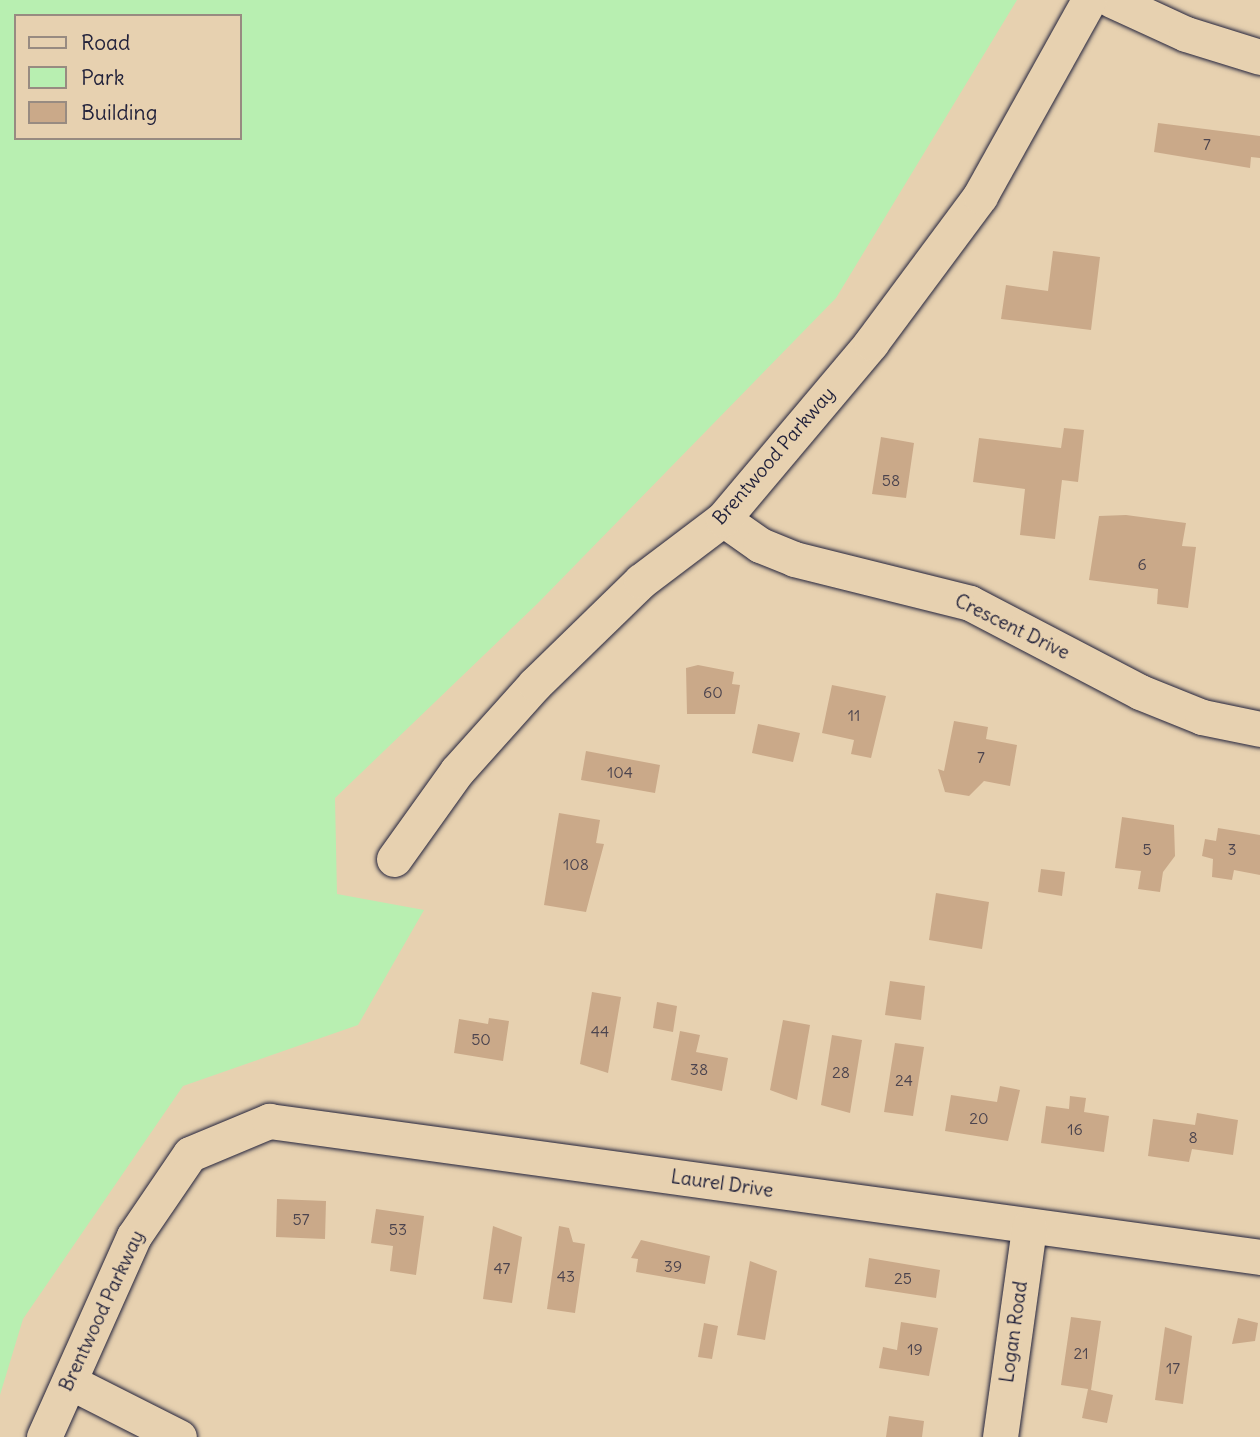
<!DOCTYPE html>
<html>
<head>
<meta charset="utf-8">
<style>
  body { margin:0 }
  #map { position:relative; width:1260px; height:1437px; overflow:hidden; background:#e7d1b0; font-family:Delius,sans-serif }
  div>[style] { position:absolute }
  .green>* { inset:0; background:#b8efb1 }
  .building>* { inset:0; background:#caa989 }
  .roads { filter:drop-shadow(0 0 2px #22223b) drop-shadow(0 0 2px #22223b) }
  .minor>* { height:35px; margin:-17.5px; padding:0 17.5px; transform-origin:17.5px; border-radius:17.5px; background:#e7d1b0 }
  span { translate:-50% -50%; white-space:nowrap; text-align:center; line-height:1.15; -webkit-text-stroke:7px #e7d1b0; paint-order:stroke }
  .number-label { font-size:16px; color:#4c444e }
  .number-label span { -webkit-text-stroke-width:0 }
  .street-label { font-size:19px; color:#22223b }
  .legend { position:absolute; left:14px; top:14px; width:228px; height:126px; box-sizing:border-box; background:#e7d1b0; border:2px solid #988b81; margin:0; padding:9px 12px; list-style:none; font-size:21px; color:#22223b }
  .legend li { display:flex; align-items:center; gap:14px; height:35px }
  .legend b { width:35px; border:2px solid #988b81 }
</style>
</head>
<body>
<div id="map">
  <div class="green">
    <i style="clip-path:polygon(evenodd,0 0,1017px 0,836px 298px,538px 603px,335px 798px,337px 894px,424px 910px,358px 1025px,183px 1086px,23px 1319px,0 1395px,0 0,16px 16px,240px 16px,240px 138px,16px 138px,16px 16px)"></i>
  </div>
  <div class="building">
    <i style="clip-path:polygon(1158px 123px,1260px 136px,1260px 158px,1251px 157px,1250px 168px,1154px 152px)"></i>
    <i style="clip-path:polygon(1053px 251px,1100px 257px,1091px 330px,1001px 319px,1006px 285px,1048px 291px)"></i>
    <i style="clip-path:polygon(1064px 428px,1084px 430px,1078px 482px,1062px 480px,1055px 539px,1020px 535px,1025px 489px,973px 482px,979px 438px,1061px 448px)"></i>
    <i style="clip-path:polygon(881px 437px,914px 443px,906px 498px,872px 494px)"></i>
    <i style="clip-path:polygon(1126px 515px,1186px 523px,1182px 546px,1196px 547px,1188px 608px,1157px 604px,1158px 589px,1089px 580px,1099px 516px)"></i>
    <i style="clip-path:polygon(698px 665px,734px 672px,732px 684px,740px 685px,735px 714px,687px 714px,686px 668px)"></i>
    <i style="clip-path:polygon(832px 685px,886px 696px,871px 758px,851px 754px,854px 740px,822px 733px)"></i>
    <i style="clip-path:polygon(954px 721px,988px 727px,986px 739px,1017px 745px,1010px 786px,984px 781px,969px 796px,945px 792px,938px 769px,944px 771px)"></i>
    <i style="clip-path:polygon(758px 724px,800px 733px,793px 762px,752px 753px)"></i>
    <i style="clip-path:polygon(586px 751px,660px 765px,655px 793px,581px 780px)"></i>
    <i style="clip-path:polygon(559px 813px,600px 820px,596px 843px,604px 844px,586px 912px,544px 905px)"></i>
    <i style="clip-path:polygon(1122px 817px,1174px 825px,1175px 856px,1163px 872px,1160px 892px,1138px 889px,1141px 871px,1115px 868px)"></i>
    <i style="clip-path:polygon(1218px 828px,1260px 835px,1260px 875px,1234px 870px,1232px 880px,1212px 877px,1213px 859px,1202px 856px,1205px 839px,1216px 841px)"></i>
    <i style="clip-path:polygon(1041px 869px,1065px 872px,1062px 896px,1038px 892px)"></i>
    <i style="clip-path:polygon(936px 893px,989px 902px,982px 949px,929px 940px)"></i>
    <i style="clip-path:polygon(890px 981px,925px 986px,921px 1020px,885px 1015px)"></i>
    <i style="clip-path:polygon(592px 992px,621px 997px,608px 1073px,580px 1064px)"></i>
    <i style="clip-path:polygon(657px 1002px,677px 1006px,673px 1032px,653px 1028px)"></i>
    <i style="clip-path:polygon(489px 1018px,509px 1021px,503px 1061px,454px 1053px,459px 1019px,488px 1024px)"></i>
    <i style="clip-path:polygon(783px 1020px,810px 1025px,797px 1100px,770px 1090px)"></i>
    <i style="clip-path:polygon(680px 1031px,700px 1035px,696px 1052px,728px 1058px,722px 1091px,671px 1080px)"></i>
    <i style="clip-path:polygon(832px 1035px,862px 1040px,850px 1113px,821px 1105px)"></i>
    <i style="clip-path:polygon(895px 1043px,924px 1047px,913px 1116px,884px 1112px)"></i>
    <i style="clip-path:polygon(1000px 1086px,1020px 1090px,1008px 1141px,945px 1131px,951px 1095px,997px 1102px)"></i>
    <i style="clip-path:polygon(1070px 1096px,1086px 1098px,1084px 1112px,1109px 1116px,1104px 1152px,1041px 1143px,1046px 1106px,1069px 1109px)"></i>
    <i style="clip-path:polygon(1197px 1113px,1238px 1120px,1233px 1155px,1192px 1149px,1189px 1162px,1148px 1156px,1153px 1119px,1195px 1125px)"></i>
    <i style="clip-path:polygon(277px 1199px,326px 1201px,325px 1239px,276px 1237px)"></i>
    <i style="clip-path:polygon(376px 1209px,424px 1216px,416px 1275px,390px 1271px,393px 1246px,371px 1243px)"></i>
    <i style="clip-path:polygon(493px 1226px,522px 1237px,512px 1303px,483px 1299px)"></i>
    <i style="clip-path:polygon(559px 1226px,569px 1228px,573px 1242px,585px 1244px,575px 1313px,547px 1309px)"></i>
    <i style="clip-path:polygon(641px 1240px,710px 1256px,705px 1284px,636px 1272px,638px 1259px,631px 1258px)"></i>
    <i style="clip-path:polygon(869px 1258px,940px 1270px,936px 1298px,865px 1287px)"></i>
    <i style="clip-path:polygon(750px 1261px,777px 1271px,765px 1340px,737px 1335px)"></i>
    <i style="clip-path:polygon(1071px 1317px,1101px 1321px,1091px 1390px,1113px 1395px,1107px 1423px,1082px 1418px,1088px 1389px,1061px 1385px)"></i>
    <i style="clip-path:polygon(1238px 1318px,1258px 1323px,1255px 1341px,1232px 1344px)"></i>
    <i style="clip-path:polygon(901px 1322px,938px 1328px,929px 1376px,879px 1368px,883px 1347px,897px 1350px)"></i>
    <i style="clip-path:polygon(704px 1323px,718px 1326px,712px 1359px,698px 1357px)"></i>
    <i style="clip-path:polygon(1165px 1327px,1192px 1336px,1183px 1404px,1155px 1400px)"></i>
    <i style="clip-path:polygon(889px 1416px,924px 1421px,922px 1437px,886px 1437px)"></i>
  </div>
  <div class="roads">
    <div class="minor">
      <i style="left:1112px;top:0;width:81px;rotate:24.7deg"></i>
      <i style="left:1186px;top:34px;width:77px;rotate:17.3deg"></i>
      <i style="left:723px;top:519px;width:45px;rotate:35.1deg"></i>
      <i style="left:760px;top:545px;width:37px;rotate:22deg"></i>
      <i style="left:794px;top:559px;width:181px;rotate:14deg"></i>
      <i style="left:970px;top:603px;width:192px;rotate:27.6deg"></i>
      <i style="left:1140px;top:692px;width:67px;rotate:22deg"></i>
      <i style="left:1202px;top:717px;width:59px;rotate:11.7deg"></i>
      <i style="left:394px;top:859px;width:108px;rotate:-54.4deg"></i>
      <i style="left:457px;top:771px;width:117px;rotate:-48.1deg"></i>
      <i style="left:535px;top:684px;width:148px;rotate:-44.2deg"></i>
      <i style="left:641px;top:581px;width:103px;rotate:-37.1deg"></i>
      <i style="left:723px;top:519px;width:230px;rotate:-49.9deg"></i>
      <i style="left:871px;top:343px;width:183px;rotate:-53.4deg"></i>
      <i style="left:980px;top:196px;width:224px;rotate:-60.9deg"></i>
      <i style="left:70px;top:1382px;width:122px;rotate:26.8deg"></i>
      <i style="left:44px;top:1437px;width:220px;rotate:-65.9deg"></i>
      <i style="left:134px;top:1236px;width:99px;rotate:-55.7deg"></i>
      <i style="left:190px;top:1154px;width:86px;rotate:-22.7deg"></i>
      <i style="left:269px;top:1121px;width:1000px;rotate:7.81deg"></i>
      <i style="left:1000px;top:1437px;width:212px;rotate:-82.1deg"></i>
    </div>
  </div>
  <div class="number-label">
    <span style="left:1207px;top:144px">7</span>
    <span style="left:891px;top:480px">58</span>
    <span style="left:1142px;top:564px">6</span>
    <span style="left:713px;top:692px">60</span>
    <span style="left:854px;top:715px">11</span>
    <span style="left:981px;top:757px">7</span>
    <span style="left:620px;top:772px">104</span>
    <span style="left:1147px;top:849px">5</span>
    <span style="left:1232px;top:849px">3</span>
    <span style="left:576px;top:864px">108</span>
    <span style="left:600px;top:1031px">44</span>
    <span style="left:481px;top:1039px">50</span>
    <span style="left:699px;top:1069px">38</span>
    <span style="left:841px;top:1072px">28</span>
    <span style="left:904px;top:1080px">24</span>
    <span style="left:979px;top:1118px">20</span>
    <span style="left:1075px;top:1129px">16</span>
    <span style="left:1193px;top:1137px">8</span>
    <span style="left:301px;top:1219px">57</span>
    <span style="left:398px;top:1229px">53</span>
    <span style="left:673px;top:1266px">39</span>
    <span style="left:502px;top:1268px">47</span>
    <span style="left:566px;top:1276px">43</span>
    <span style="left:903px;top:1278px">25</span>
    <span style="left:915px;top:1349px">19</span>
    <span style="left:1081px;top:1353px">21</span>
    <span style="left:1173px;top:1368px">17</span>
  </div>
  <div class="street-label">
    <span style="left:774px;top:456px;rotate:-49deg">Brentwood Parkway</span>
    <span style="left:1012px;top:627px;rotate:26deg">Crescent Drive</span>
    <span style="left:722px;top:1184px;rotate:8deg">Laurel Drive</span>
    <span style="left:102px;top:1311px;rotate:-65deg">Brentwood Parkway</span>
    <span style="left:1014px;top:1332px;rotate:-82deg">Logan Road</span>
  </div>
  <ul class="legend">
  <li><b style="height:9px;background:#e7d1b0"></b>Road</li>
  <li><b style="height:19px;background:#b8efb1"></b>Park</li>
  <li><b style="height:19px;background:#caa989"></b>Building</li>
  </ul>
</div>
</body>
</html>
